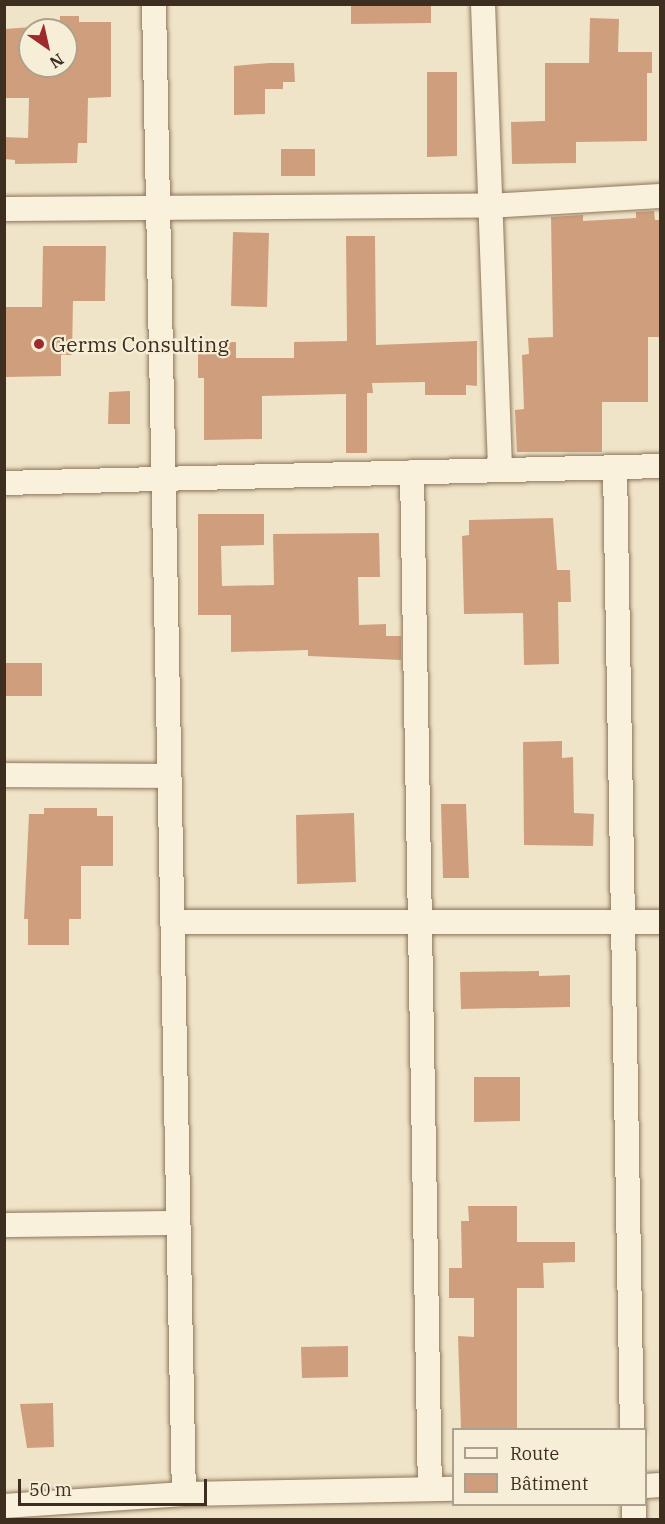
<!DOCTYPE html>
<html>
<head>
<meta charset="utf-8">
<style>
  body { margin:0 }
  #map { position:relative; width:665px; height:1524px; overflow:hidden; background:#f0e4c8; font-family:"IBM Plex Serif",serif }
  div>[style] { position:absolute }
  .building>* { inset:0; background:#cf9f7d }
  .roads { filter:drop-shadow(0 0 2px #8d765c) drop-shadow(0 0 2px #8d765c) }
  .street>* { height:24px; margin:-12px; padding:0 12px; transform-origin:12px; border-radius:12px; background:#faf1dc }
  .dots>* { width:16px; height:16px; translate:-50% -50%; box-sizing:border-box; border:3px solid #f7eed8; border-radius:50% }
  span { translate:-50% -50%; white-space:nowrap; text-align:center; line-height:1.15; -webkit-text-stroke:4.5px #f7eed8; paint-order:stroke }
  .poi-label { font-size:21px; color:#3d2e20 }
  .left { translate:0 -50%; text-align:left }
  .frame { position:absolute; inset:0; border:6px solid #3d2e20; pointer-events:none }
  .legend { position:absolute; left:452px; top:1428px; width:195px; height:78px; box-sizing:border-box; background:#f7eed8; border:2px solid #ada18e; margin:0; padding:8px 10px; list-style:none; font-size:18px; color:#3d2e20 }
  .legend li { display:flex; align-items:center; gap:12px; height:30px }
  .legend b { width:30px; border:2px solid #ada18e }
  .north { position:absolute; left:18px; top:18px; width:60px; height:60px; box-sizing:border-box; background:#f7eed8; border:2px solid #ada18e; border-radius:50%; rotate:146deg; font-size:16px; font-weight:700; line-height:24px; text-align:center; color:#3d2e20 }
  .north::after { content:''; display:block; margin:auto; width:21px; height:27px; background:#9e2a2b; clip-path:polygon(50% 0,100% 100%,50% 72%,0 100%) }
  .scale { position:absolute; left:18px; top:1479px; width:189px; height:27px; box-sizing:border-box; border:3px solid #3d2e20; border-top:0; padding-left:8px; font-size:18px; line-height:21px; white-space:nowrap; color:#3d2e20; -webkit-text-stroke:4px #f7eed8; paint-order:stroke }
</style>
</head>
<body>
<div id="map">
  <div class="building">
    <i style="clip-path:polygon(351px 4px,431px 4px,431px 23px,351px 24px)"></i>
    <i style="clip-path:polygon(evenodd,60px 16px,79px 16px,79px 22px,111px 22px,111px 97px,88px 98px,87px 143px,78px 143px,77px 163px,15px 164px,15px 160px,4px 159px,4px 137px,28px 138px,29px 98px,4px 98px,4px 29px,60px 25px,60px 16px,30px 30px,66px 30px,66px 66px,30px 66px,30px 30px)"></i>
    <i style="clip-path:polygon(590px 18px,619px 19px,618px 52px,652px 52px,652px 73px,647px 73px,647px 141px,576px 142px,576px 163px,512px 164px,511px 122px,545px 121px,545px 63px,589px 63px)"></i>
    <i style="clip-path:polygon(269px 63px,294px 63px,295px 82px,283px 82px,283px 89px,265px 89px,265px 114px,234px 115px,234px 66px)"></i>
    <i style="clip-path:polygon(427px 72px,457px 72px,457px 156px,427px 157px)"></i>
    <i style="clip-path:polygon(281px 149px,315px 149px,315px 176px,281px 176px)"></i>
    <i style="clip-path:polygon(654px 211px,655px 220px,660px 220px,660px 337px,648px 337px,648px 402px,602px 402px,602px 452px,517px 452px,515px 410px,524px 409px,522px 355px,529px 354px,528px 338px,553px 337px,551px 217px,583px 215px,583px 221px,636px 218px,636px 212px)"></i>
    <i style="clip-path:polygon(233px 232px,269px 233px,267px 307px,231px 306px)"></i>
    <i style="clip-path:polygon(346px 236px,375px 236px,376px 345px,477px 341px,477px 386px,466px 385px,466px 395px,425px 395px,425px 382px,372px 383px,373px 393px,367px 393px,367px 453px,346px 453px,346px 394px,262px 396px,262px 439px,204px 440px,204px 378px,198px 378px,198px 343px,236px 342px,236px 358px,294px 358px,294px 342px,347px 341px)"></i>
    <i style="clip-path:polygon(43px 246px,106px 246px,105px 301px,73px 301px,72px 355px,61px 355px,61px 376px,6px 377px,6px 307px,42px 307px)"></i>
    <i style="clip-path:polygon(130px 391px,130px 424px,108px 424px,109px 392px)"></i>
    <i style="clip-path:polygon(198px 514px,264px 514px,264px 545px,221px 546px,222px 586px,274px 585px,273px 534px,379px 533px,380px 577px,358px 577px,359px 625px,386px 624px,386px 636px,401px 636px,401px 660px,308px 656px,308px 650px,231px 652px,231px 615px,198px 615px)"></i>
    <i style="clip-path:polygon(553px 518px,557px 570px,570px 570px,571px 602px,558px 602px,559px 664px,524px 665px,523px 613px,464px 614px,462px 536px,469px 535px,469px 520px)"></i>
    <i style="clip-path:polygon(4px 663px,42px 663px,42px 696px,4px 696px)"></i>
    <i style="clip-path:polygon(562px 741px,562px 758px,573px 757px,574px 813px,594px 814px,593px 846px,524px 845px,523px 742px)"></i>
    <i style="clip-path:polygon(441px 804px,466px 804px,469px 878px,443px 878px)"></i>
    <i style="clip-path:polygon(44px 808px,97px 808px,97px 816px,113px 816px,113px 866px,81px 866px,81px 919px,69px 919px,69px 945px,28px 945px,28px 919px,24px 919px,29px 814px,44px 814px)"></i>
    <i style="clip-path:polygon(354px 813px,356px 882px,297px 884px,296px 815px)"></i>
    <i style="clip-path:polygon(539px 971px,539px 976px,570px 975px,570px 1007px,461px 1009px,460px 972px)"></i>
    <i style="clip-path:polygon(474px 1077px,520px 1077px,520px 1121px,474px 1122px)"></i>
    <i style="clip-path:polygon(468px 1206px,517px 1206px,517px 1242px,575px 1242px,575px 1262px,543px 1263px,544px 1288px,517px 1288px,517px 1430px,461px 1430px,458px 1336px,474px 1337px,474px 1298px,449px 1298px,449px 1268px,462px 1268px,461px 1221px,469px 1221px)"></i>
    <i style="clip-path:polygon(348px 1346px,348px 1377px,302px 1378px,301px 1347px)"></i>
    <i style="clip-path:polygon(53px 1403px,54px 1447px,27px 1448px,20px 1404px)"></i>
  </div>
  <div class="roads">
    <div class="street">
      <i style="left:154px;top:4px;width:1490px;rotate:88.85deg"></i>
      <i style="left:483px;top:4px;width:466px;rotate:87.9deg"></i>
      <i style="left:4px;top:209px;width:484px;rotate:-0.4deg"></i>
      <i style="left:488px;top:206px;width:172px;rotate:-3.3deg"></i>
      <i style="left:615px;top:467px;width:963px;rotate:88.99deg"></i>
      <i style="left:412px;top:472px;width:1017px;rotate:88.99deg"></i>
      <i style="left:4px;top:483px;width:656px;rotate:-1.48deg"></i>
      <i style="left:4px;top:775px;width:165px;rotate:0.3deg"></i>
      <i style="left:172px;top:922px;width:488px"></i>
      <i style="left:4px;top:1225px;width:174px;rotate:-0.7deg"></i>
      <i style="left:646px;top:1486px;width:14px;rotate:-4deg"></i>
      <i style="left:634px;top:1504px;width:16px;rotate:90deg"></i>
      <i style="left:4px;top:1506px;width:180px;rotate:-3.8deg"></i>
      <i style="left:184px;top:1494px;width:270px;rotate:-1.1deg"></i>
    </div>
  </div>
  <div class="dots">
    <i style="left:39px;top:344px;background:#9e2a2b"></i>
  </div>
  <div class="poi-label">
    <span class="left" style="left:51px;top:344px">Germs Consulting</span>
  </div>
  <div class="frame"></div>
  <ul class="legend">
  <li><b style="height:8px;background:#faf1dc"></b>Route</li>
  <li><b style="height:16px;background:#cf9f7d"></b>Bâtiment</li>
  </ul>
  <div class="north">N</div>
  <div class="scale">50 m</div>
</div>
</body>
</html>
